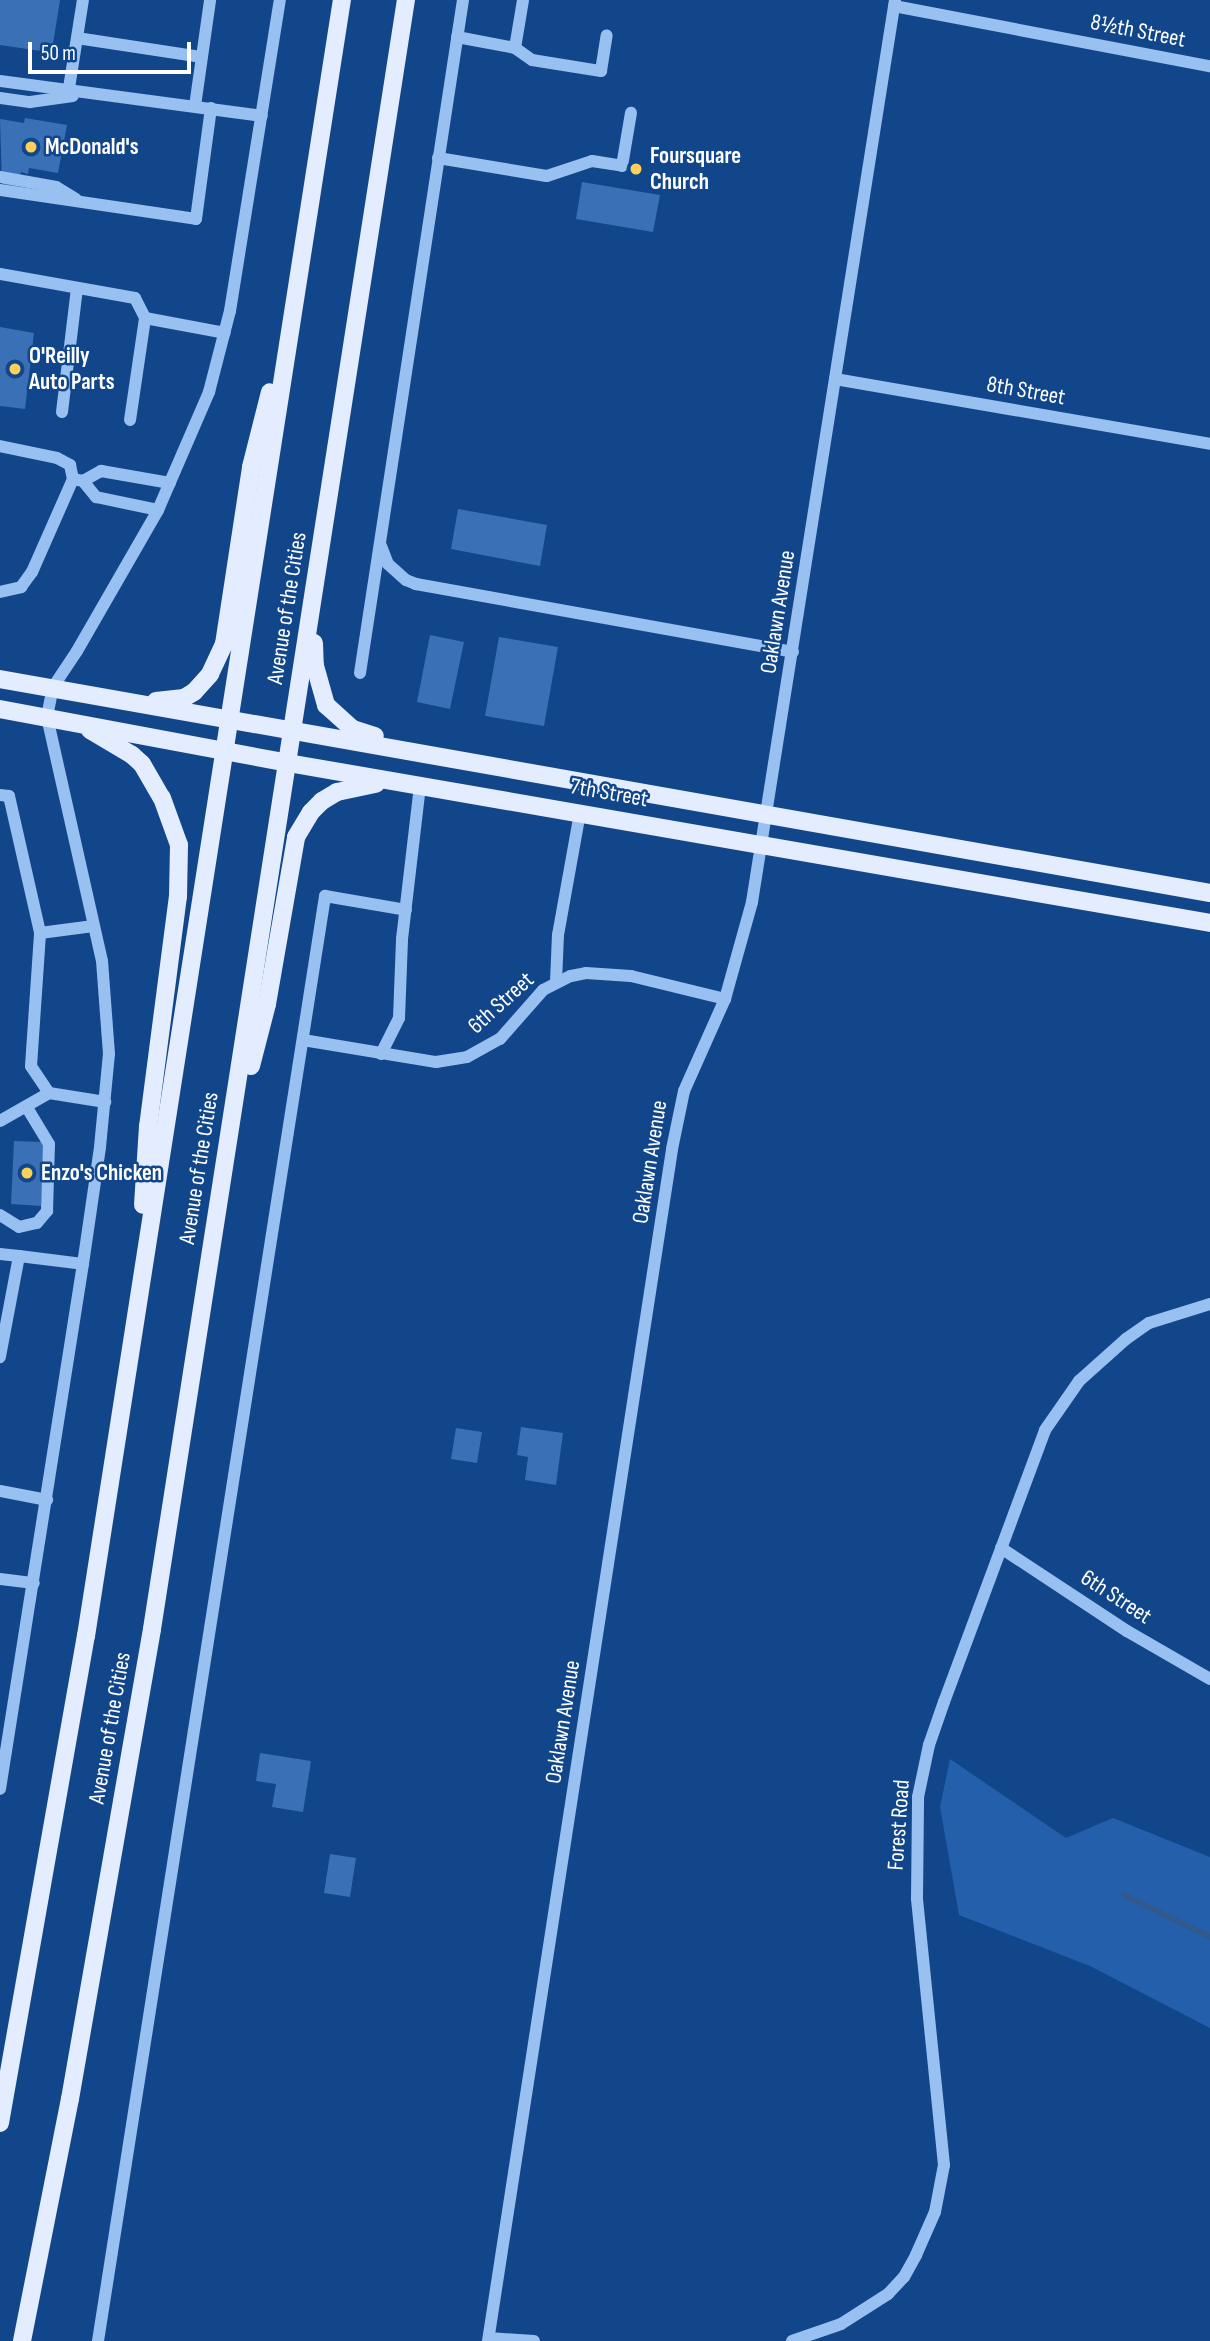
<!DOCTYPE html>
<html>
<head>
<meta charset="utf-8">
<style>
  body { margin:0 }
  #map { position:relative; width:1210px; height:2341px; overflow:hidden; background:#11468b; font-family:"Sofia Sans Condensed",sans-serif }
  div>[style] { position:absolute }
  .green>* { inset:0; background:#235fab }
  .stream>* { height:6px; margin:-3px; padding:0 3px; transform-origin:3px; border-radius:3px; background:#32598d }
  .building>* { inset:0; background:#3a70b5 }
  .minor>* { height:12px; margin:-6px; padding:0 6px; transform-origin:6px; border-radius:6px; background:#98c0f1 }
  .major>* { height:18px; margin:-9px; padding:0 9px; transform-origin:9px; border-radius:9px; background:#e3edff }
  .dots>* { width:19px; height:19px; translate:-50% -50%; box-sizing:border-box; border:4px solid #11468b; border-radius:50% }
  span { translate:-50% -50%; white-space:nowrap; text-align:center; line-height:1.15; -webkit-text-stroke:5px #11468b; paint-order:stroke }
  .street-label { font-size:23px; color:#fff }
  .poi-label { font-size:23px; color:#fff; font-weight:700 }
  .left { translate:0 -50%; text-align:left }
  .scale { position:absolute; left:28px; top:42px; width:163px; height:32px; box-sizing:border-box; border:4px solid #fff; border-top:0; padding-left:9px; font-size:21px; line-height:24px; white-space:nowrap; color:#fff; -webkit-text-stroke:5px #11468b; paint-order:stroke }
</style>
</head>
<body>
<div id="map">
  <div class="green">
    <i style="clip-path:polygon(950px 1759px,1066px 1838px,1113px 1818px,1210px 1857px,1210px 2028px,1090px 1966px,959px 1915px,940px 1807px)"></i>
  </div>
  <div class="stream">
    <i style="left:1124px;top:1895px;width:96px;rotate:26deg"></i>
  </div>
  <div class="building">
    <i style="clip-path:polygon(0 0,60px 0,53px 44px,43px 42px,41px 51px,0 45px)"></i>
    <i style="clip-path:polygon(25px 118px,67px 125px,58px 173px,29px 168px,28px 174px,21px 172px,18px 187px,2px 184px,0 119px,24px 123px)"></i>
    <i style="clip-path:polygon(582px 182px,660px 195px,653px 232px,576px 219px)"></i>
    <i style="clip-path:polygon(0 327px,34px 333px,25px 409px,0 406px)"></i>
    <i style="clip-path:polygon(458px 509px,547px 525px,540px 566px,451px 549px)"></i>
    <i style="clip-path:polygon(430px 635px,464px 642px,450px 709px,417px 702px)"></i>
    <i style="clip-path:polygon(499px 637px,558px 647px,544px 726px,485px 716px)"></i>
    <i style="clip-path:polygon(14px 1141px,44px 1142px,41px 1206px,11px 1204px)"></i>
    <i style="clip-path:polygon(521px 1427px,563px 1433px,556px 1485px,525px 1480px,528px 1457px,517px 1455px)"></i>
    <i style="clip-path:polygon(456px 1428px,482px 1432px,477px 1463px,451px 1459px)"></i>
    <i style="clip-path:polygon(260px 1753px,311px 1761px,303px 1812px,272px 1807px,276px 1784px,256px 1781px)"></i>
    <i style="clip-path:polygon(330px 1854px,356px 1858px,350px 1897px,324px 1893px)"></i>
  </div>
  <div class="minor">
    <i style="left:894px;top:6px;width:322px;rotate:10.8deg"></i>
    <i style="left:457px;top:37px;width:59px;rotate:10.7deg"></i>
    <i style="left:515px;top:48px;width:49px;rotate:-80.5deg"></i>
    <i style="left:77px;top:38px;width:125px;rotate:8.7deg"></i>
    <i style="left:515px;top:48px;width:21px;rotate:35deg"></i>
    <i style="left:532px;top:60px;width:70px;rotate:9.1deg"></i>
    <i style="left:601px;top:71px;width:36px;rotate:-81deg"></i>
    <i style="left:0;top:81px;width:264px;rotate:7.6deg"></i>
    <i style="left:69px;top:88px;width:89px;rotate:-81deg"></i>
    <i style="left:0;top:98px;width:30px;rotate:8deg"></i>
    <i style="left:30px;top:102px;width:43px;rotate:-7.9deg"></i>
    <i style="left:195px;top:106px;width:107px;rotate:-81.9deg"></i>
    <i style="left:438px;top:158px;width:110px;rotate:9.4deg"></i>
    <i style="left:547px;top:176px;width:47px;rotate:-18.4deg"></i>
    <i style="left:592px;top:161px;width:30px;rotate:9deg"></i>
    <i style="left:622px;top:166px;width:54px;rotate:-80.4deg"></i>
    <i style="left:0;top:177px;width:57px;rotate:10.1deg"></i>
    <i style="left:56px;top:187px;width:23px;rotate:31deg"></i>
    <i style="left:0;top:190px;width:198px;rotate:8.4deg"></i>
    <i style="left:196px;top:219px;width:112px;rotate:-82.3deg"></i>
    <i style="left:0;top:274px;width:137px;rotate:10.1deg"></i>
    <i style="left:135px;top:298px;width:22px;rotate:63deg"></i>
    <i style="left:835px;top:379px;width:381px;rotate:9.8deg"></i>
    <i style="left:62px;top:412px;width:125px;rotate:-83.1deg"></i>
    <i style="left:130px;top:420px;width:103px;rotate:-81.6deg"></i>
    <i style="left:145px;top:318px;width:81px;rotate:10.6deg"></i>
    <i style="left:0;top:446px;width:58px;rotate:11.9deg"></i>
    <i style="left:57px;top:458px;width:15px;rotate:28deg"></i>
    <i style="left:70px;top:465px;width:14px;rotate:78deg"></i>
    <i style="left:83px;top:481px;width:21px;rotate:51deg"></i>
    <i style="left:96px;top:497px;width:63px;rotate:11.8deg"></i>
    <i style="left:381px;top:546px;width:19px;rotate:69deg"></i>
    <i style="left:388px;top:564px;width:24px;rotate:42deg"></i>
    <i style="left:406px;top:580px;width:11px;rotate:22deg"></i>
    <i style="left:416px;top:584px;width:383px;rotate:10.2deg"></i>
    <i style="left:0;top:592px;width:22px;rotate:-13deg"></i>
    <i style="left:21px;top:587px;width:19px;rotate:-54deg"></i>
    <i style="left:32px;top:572px;width:102px;rotate:-66.2deg"></i>
    <i style="left:73px;top:479px;width:10px;rotate:11deg"></i>
    <i style="left:83px;top:481px;width:21px;rotate:-29deg"></i>
    <i style="left:101px;top:471px;width:70px;rotate:9.9deg"></i>
    <i style="left:360px;top:673px;width:681px;rotate:-81.3deg"></i>
    <i style="left:0;top:795px;width:9px;rotate:6deg"></i>
    <i style="left:9px;top:796px;width:140px;rotate:77.2deg"></i>
    <i style="left:556px;top:982px;width:47px;rotate:-87.6deg"></i>
    <i style="left:558px;top:935px;width:124px;rotate:-79.8deg"></i>
    <i style="left:303px;top:1040px;width:135px;rotate:9.4deg"></i>
    <i style="left:436px;top:1062px;width:31px;rotate:-9deg"></i>
    <i style="left:467px;top:1057px;width:38px;rotate:-29deg"></i>
    <i style="left:500px;top:1039px;width:65px;rotate:-48.7deg"></i>
    <i style="left:543px;top:990px;width:31px;rotate:-27deg"></i>
    <i style="left:571px;top:976px;width:15px;rotate:-11deg"></i>
    <i style="left:586px;top:973px;width:45px;rotate:3.8deg"></i>
    <i style="left:631px;top:976px;width:97px;rotate:13.7deg"></i>
    <i style="left:381px;top:1054px;width:40px;rotate:-63.4deg"></i>
    <i style="left:399px;top:1018px;width:79px;rotate:-87.8deg"></i>
    <i style="left:402px;top:939px;width:154px;rotate:-83.3deg"></i>
    <i style="left:49px;top:1093px;width:32px;rotate:-124deg"></i>
    <i style="left:31px;top:1066px;width:133px;rotate:-86.1deg"></i>
    <i style="left:40px;top:933px;width:54px;rotate:-7.4deg"></i>
    <i style="left:0;top:1121px;width:56px;rotate:-29.7deg"></i>
    <i style="left:49px;top:1093px;width:57px;rotate:9.1deg"></i>
    <i style="left:0;top:1215px;width:22px;rotate:32deg"></i>
    <i style="left:19px;top:1227px;width:18px;rotate:-13deg"></i>
    <i style="left:37px;top:1223px;width:16px;rotate:-50deg"></i>
    <i style="left:47px;top:1211px;width:67px;rotate:-88.3deg"></i>
    <i style="left:49px;top:1144px;width:44px;rotate:-121.2deg"></i>
    <i style="left:0;top:1254px;width:19px;rotate:6deg"></i>
    <i style="left:19px;top:1256px;width:103px;rotate:100.7deg"></i>
    <i style="left:19px;top:1256px;width:64px;rotate:7.1deg"></i>
    <i style="left:0;top:1491px;width:48px;rotate:10.8deg"></i>
    <i style="left:1001px;top:1548px;width:151px;rotate:33.4deg"></i>
    <i style="left:1127px;top:1631px;width:96px;rotate:30deg"></i>
    <i style="left:0;top:1579px;width:34px;rotate:7deg"></i>
    <i style="left:0;top:1789px;width:532px;rotate:-81.02deg"></i>
    <i style="left:83px;top:1264px;width:118px;rotate:-81.7deg"></i>
    <i style="left:100px;top:1147px;width:93px;rotate:-84.5deg"></i>
    <i style="left:109px;top:1054px;width:93px;rotate:-94.3deg"></i>
    <i style="left:102px;top:961px;width:250px;rotate:-102.7deg"></i>
    <i style="left:47px;top:717px;width:31px;rotate:-79deg"></i>
    <i style="left:53px;top:687px;width:43px;rotate:-56.3deg"></i>
    <i style="left:77px;top:651px;width:163px;rotate:-60.1deg"></i>
    <i style="left:158px;top:510px;width:129px;rotate:-66.6deg"></i>
    <i style="left:209px;top:392px;width:84px;rotate:-75.5deg"></i>
    <i style="left:230px;top:311px;width:315px;rotate:-80.9deg"></i>
    <i style="left:489px;top:2338px;width:45px;rotate:3.8deg"></i>
    <i style="left:98px;top:2341px;width:1463px;rotate:-81.07deg"></i>
    <i style="left:325px;top:896px;width:82px;rotate:9.8deg"></i>
    <i style="left:488px;top:2341px;width:1206px;rotate:-81.22deg"></i>
    <i style="left:672px;top:1149px;width:59px;rotate:-78.3deg"></i>
    <i style="left:684px;top:1091px;width:101px;rotate:-66deg"></i>
    <i style="left:725px;top:999px;width:101px;rotate:-74.4deg"></i>
    <i style="left:752px;top:902px;width:913px;rotate:-80.99deg"></i>
    <i style="left:792px;top:2341px;width:52px;rotate:-19.1deg"></i>
    <i style="left:841px;top:2324px;width:56px;rotate:-32.6deg"></i>
    <i style="left:888px;top:2294px;width:23px;rotate:-47deg"></i>
    <i style="left:904px;top:2277px;width:25px;rotate:-61deg"></i>
    <i style="left:916px;top:2255px;width:47px;rotate:-66.2deg"></i>
    <i style="left:935px;top:2212px;width:48px;rotate:-79.2deg"></i>
    <i style="left:944px;top:2165px;width:267px;rotate:-95.8deg"></i>
    <i style="left:917px;top:1899px;width:102px;rotate:-89.4deg"></i>
    <i style="left:918px;top:1797px;width:53px;rotate:-78.1deg"></i>
    <i style="left:929px;top:1745px;width:46px;rotate:-70.8deg"></i>
    <i style="left:944px;top:1702px;width:290px;rotate:-69.6deg"></i>
    <i style="left:1045px;top:1430px;width:60px;rotate:-55.2deg"></i>
    <i style="left:1079px;top:1381px;width:63px;rotate:-41.8deg"></i>
    <i style="left:1126px;top:1339px;width:28px;rotate:-35deg"></i>
    <i style="left:1149px;top:1323px;width:64px;rotate:-17.3deg"></i>
  </div>
  <div class="major">
    <i style="left:314px;top:643px;width:23px;rotate:88deg"></i>
    <i style="left:315px;top:666px;width:41px;rotate:74.2deg"></i>
    <i style="left:326px;top:705px;width:36px;rotate:42deg"></i>
    <i style="left:353px;top:729px;width:23px;rotate:18deg"></i>
    <i style="left:0;top:679px;width:1229px;rotate:10.03deg"></i>
    <i style="left:156px;top:701px;width:28px;rotate:-6deg"></i>
    <i style="left:184px;top:698px;width:12px;rotate:-31deg"></i>
    <i style="left:194px;top:692px;width:24px;rotate:-48deg"></i>
    <i style="left:210px;top:674px;width:33px;rotate:-65deg"></i>
    <i style="left:224px;top:644px;width:179px;rotate:-81.3deg"></i>
    <i style="left:251px;top:467px;width:77px;rotate:-75.8deg"></i>
    <i style="left:0;top:709px;width:293px;rotate:10.6deg"></i>
    <i style="left:288px;top:763px;width:936px;rotate:9.84deg"></i>
    <i style="left:90px;top:730px;width:49px;rotate:30.8deg"></i>
    <i style="left:132px;top:755px;width:13px;rotate:42deg"></i>
    <i style="left:142px;top:764px;width:39px;rotate:60deg"></i>
    <i style="left:162px;top:798px;width:50px;rotate:70.1deg"></i>
    <i style="left:179px;top:845px;width:51px;rotate:91.1deg"></i>
    <i style="left:178px;top:896px;width:232px;rotate:97.4deg"></i>
    <i style="left:148px;top:1126px;width:79px;rotate:93.6deg"></i>
    <i style="left:251px;top:1066px;width:64px;rotate:-75.5deg"></i>
    <i style="left:267px;top:1004px;width:169px;rotate:-80.1deg"></i>
    <i style="left:296px;top:837px;width:29px;rotate:-59deg"></i>
    <i style="left:311px;top:812px;width:16px;rotate:-45deg"></i>
    <i style="left:322px;top:801px;width:17px;rotate:-31deg"></i>
    <i style="left:337px;top:792px;width:40px;rotate:-12deg"></i>
    <i style="left:0;top:2123px;width:495px;rotate:-80deg"></i>
    <i style="left:86px;top:1636px;width:1656px;rotate:-81.11deg"></i>
    <i style="left:22px;top:2341px;width:247px;rotate:-78.8deg"></i>
    <i style="left:70px;top:2099px;width:477px;rotate:-80.1deg"></i>
    <i style="left:152px;top:1629px;width:1649px;rotate:-81.14deg"></i>
  </div>
  <div class="dots">
    <i style="left:31px;top:147px;background:#ffd059"></i>
    <i style="left:636px;top:169px;background:#ffd059"></i>
    <i style="left:15px;top:369px;background:#ffd059"></i>
    <i style="left:27px;top:1173px;background:#ffd059"></i>
  </div>
  <div class="street-label">
    <span style="left:1138px;top:31px;rotate:11deg">8½th Street</span>
    <span style="left:1026px;top:391px;rotate:10deg">8th Street</span>
    <span style="left:287px;top:608px;rotate:-81deg">Avenue of the Cities</span>
    <span style="left:778px;top:612px;rotate:-81deg">Oaklawn Avenue</span>
    <span style="left:609px;top:793px;rotate:10deg">7th Street</span>
    <span style="left:501px;top:1003px;rotate:-42deg">6th Street</span>
    <span style="left:650px;top:1162px;rotate:-81deg">Oaklawn Avenue</span>
    <span style="left:199px;top:1168px;rotate:-81deg">Avenue of the Cities</span>
    <span style="left:1116px;top:1597px;rotate:33deg">6th Street</span>
    <span style="left:563px;top:1722px;rotate:-81deg">Oaklawn Avenue</span>
    <span style="left:110px;top:1728px;rotate:-80deg">Avenue of the Cities</span>
    <span style="left:899px;top:1825px;rotate:-86deg">Forest Road</span>
  </div>
  <div class="poi-label">
    <span class="left" style="left:45px;top:147px">McDonald's</span>
    <span class="left" style="left:650px;top:169px">Foursquare<br>Church</span>
    <span class="left" style="left:29px;top:369px">O'Reilly<br>Auto Parts</span>
    <span class="left" style="left:41px;top:1173px">Enzo's Chicken</span>
  </div>
  <div class="scale">50 m</div>
</div>
</body>
</html>
